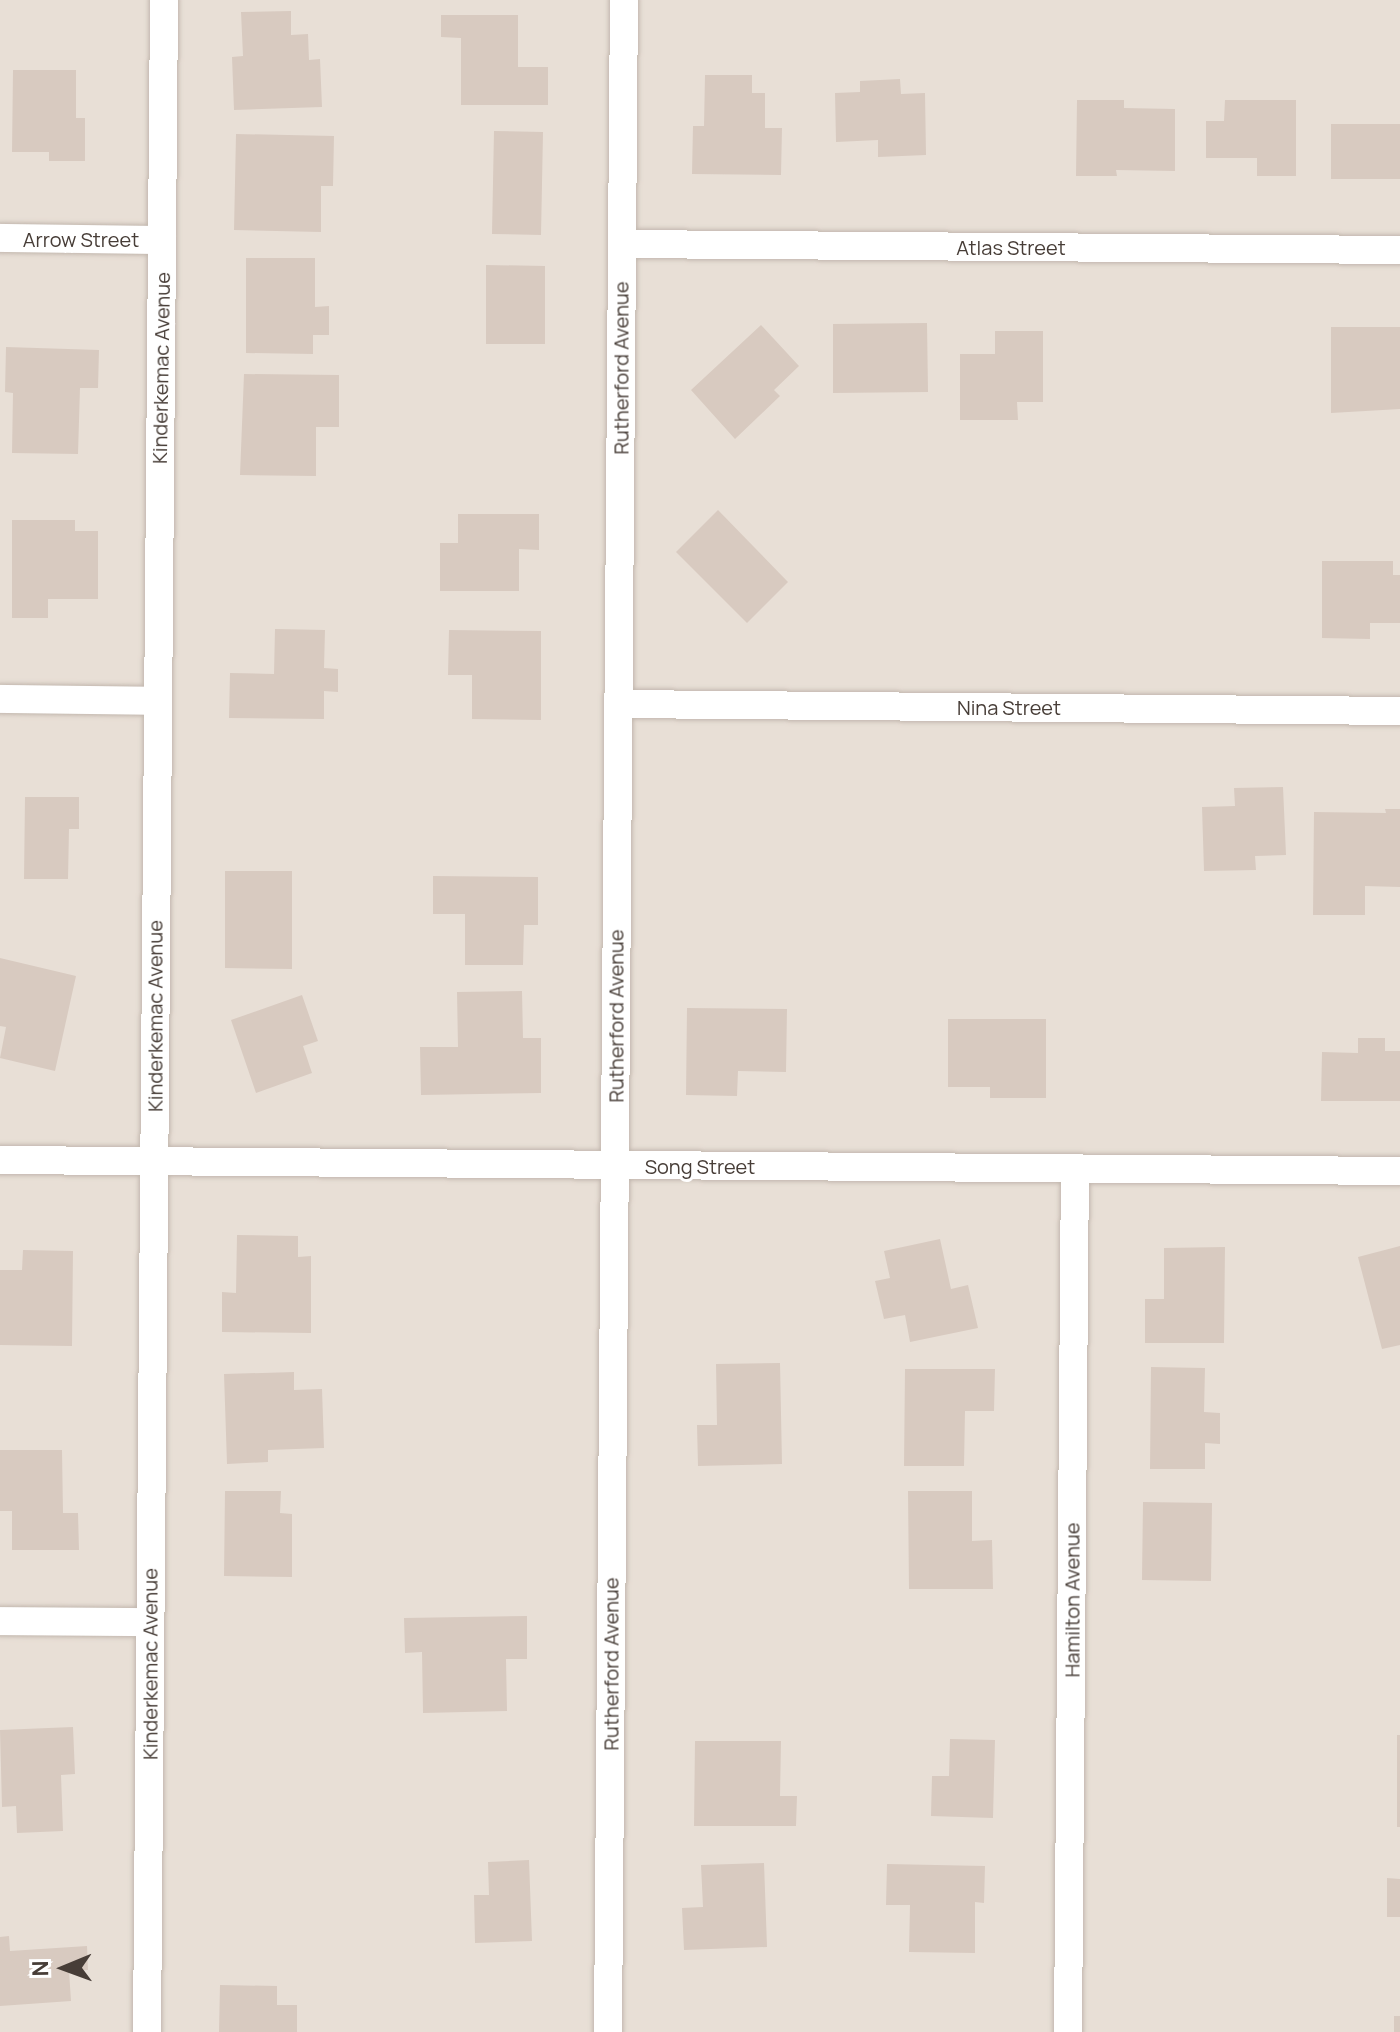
<!DOCTYPE html>
<html>
<head>
<meta charset="utf-8">
<style>
  body { margin:0 }
  #map { position:relative; width:1400px; height:2032px; overflow:hidden; background:#f4eee8; font-family:Manrope,sans-serif }
  div>[style] { position:absolute }
  .residential>* { inset:0; background:#e8dfd6 }
  .building>* { inset:0; background:#d8cac0 }
  .roads { filter:drop-shadow(0 0 2px #c2b7ae) drop-shadow(0 0 2px #c2b7ae) }
  .minor>* { height:28px; margin:-14px; padding:0 14px; transform-origin:14px; border-radius:14px; background:#fff }
  span { translate:-50% -50%; white-space:nowrap; text-align:center; line-height:1.15; -webkit-text-stroke:6px #fff; paint-order:stroke }
  .street-label { font-size:20px; color:#473d37 }
  .north { position:absolute; left:24px; top:1928px; width:80px; height:80px; -webkit-text-stroke:6px #fff; paint-order:stroke; rotate:269deg; font-size:22px; font-weight:700; line-height:32px; text-align:center; color:#473d37 }
  .north::after { content:''; display:block; margin:auto; width:28px; height:36px; background:#473d37; clip-path:polygon(50% 0,100% 100%,50% 72%,0 100%) }
</style>
</head>
<body>
<div id="map">
  <div class="residential">
    <i style="clip-path:polygon(0 0,1400px 0,1400px 2032px,0 2032px)"></i>
  </div>
  <div class="building">
    <i style="clip-path:polygon(291px 11px,291px 35px,308px 34px,309px 60px,320px 59px,322px 107px,234px 110px,232px 57px,243px 56px,241px 12px)"></i>
    <i style="clip-path:polygon(441px 15px,518px 15px,518px 67px,548px 67px,548px 105px,461px 105px,461px 38px,441px 37px)"></i>
    <i style="clip-path:polygon(13px 70px,76px 70px,76px 118px,85px 118px,85px 161px,49px 161px,49px 152px,12px 152px)"></i>
    <i style="clip-path:polygon(705px 75px,752px 75px,752px 93px,765px 93px,765px 128px,782px 128px,781px 175px,692px 174px,693px 126px,704px 126px)"></i>
    <i style="clip-path:polygon(900px 79px,901px 94px,925px 93px,926px 155px,878px 157px,878px 140px,836px 142px,835px 93px,860px 92px,860px 81px)"></i>
    <i style="clip-path:polygon(1077px 100px,1124px 100px,1124px 108px,1175px 109px,1175px 171px,1116px 170px,1117px 176px,1076px 176px)"></i>
    <i style="clip-path:polygon(1225px 100px,1296px 100px,1296px 176px,1257px 176px,1257px 158px,1206px 158px,1206px 121px,1224px 121px)"></i>
    <i style="clip-path:polygon(1331px 124px,1400px 124px,1400px 179px,1331px 179px)"></i>
    <i style="clip-path:polygon(494px 131px,543px 132px,541px 235px,492px 234px)"></i>
    <i style="clip-path:polygon(236px 134px,334px 136px,333px 186px,321px 186px,321px 232px,234px 230px)"></i>
    <i style="clip-path:polygon(246px 258px,315px 258px,315px 307px,329px 306px,329px 335px,313px 335px,313px 354px,246px 353px)"></i>
    <i style="clip-path:polygon(486px 265px,545px 266px,545px 344px,486px 344px)"></i>
    <i style="clip-path:polygon(927px 323px,928px 392px,833px 393px,833px 324px)"></i>
    <i style="clip-path:polygon(761px 325px,799px 366px,774px 390px,780px 396px,735px 439px,691px 390px)"></i>
    <i style="clip-path:polygon(1331px 327px,1400px 327px,1400px 409px,1331px 413px)"></i>
    <i style="clip-path:polygon(995px 331px,1043px 331px,1043px 402px,1017px 402px,1018px 420px,960px 420px,960px 354px,995px 354px)"></i>
    <i style="clip-path:polygon(6px 347px,99px 350px,98px 388px,80px 388px,78px 454px,12px 453px,13px 393px,5px 392px)"></i>
    <i style="clip-path:polygon(244px 374px,339px 375px,339px 427px,316px 427px,316px 476px,240px 475px)"></i>
    <i style="clip-path:polygon(718px 510px,788px 582px,747px 623px,676px 552px)"></i>
    <i style="clip-path:polygon(458px 514px,539px 514px,539px 550px,519px 549px,519px 591px,440px 591px,440px 543px,458px 543px)"></i>
    <i style="clip-path:polygon(12px 520px,75px 520px,75px 531px,98px 531px,98px 599px,48px 599px,48px 618px,12px 618px)"></i>
    <i style="clip-path:polygon(1322px 561px,1393px 561px,1393px 575px,1400px 575px,1400px 623px,1370px 623px,1370px 639px,1322px 638px)"></i>
    <i style="clip-path:polygon(275px 629px,325px 630px,324px 668px,338px 669px,338px 692px,324px 691px,324px 719px,229px 718px,230px 673px,274px 674px)"></i>
    <i style="clip-path:polygon(449px 630px,541px 631px,541px 720px,472px 719px,472px 675px,448px 675px)"></i>
    <i style="clip-path:polygon(1283px 787px,1286px 855px,1255px 856px,1256px 870px,1204px 871px,1202px 807px,1235px 806px,1234px 788px)"></i>
    <i style="clip-path:polygon(25px 797px,79px 797px,79px 829px,69px 829px,68px 879px,24px 879px)"></i>
    <i style="clip-path:polygon(1385px 809px,1400px 809px,1400px 887px,1365px 886px,1365px 915px,1313px 915px,1314px 812px,1386px 813px)"></i>
    <i style="clip-path:polygon(225px 871px,292px 871px,292px 969px,225px 968px)"></i>
    <i style="clip-path:polygon(433px 876px,538px 877px,538px 925px,524px 925px,523px 965px,465px 965px,465px 914px,433px 914px)"></i>
    <i style="clip-path:polygon(0 958px,76px 976px,55px 1071px,0 1058px,6px 1027px,0 1026px)"></i>
    <i style="clip-path:polygon(522px 991px,523px 1038px,541px 1038px,541px 1093px,421px 1095px,420px 1047px,458px 1047px,457px 992px)"></i>
    <i style="clip-path:polygon(302px 995px,318px 1041px,303px 1046px,312px 1073px,256px 1093px,231px 1020px)"></i>
    <i style="clip-path:polygon(687px 1008px,787px 1009px,786px 1072px,738px 1071px,737px 1096px,686px 1095px)"></i>
    <i style="clip-path:polygon(948px 1019px,1046px 1019px,1046px 1098px,990px 1098px,990px 1087px,948px 1087px)"></i>
    <i style="clip-path:polygon(1358px 1038px,1385px 1038px,1385px 1051px,1400px 1051px,1400px 1101px,1321px 1101px,1322px 1052px,1358px 1053px)"></i>
    <i style="clip-path:polygon(237px 1235px,298px 1236px,298px 1257px,311px 1256px,311px 1333px,222px 1332px,222px 1292px,236px 1293px)"></i>
    <i style="clip-path:polygon(940px 1239px,951px 1289px,968px 1285px,978px 1328px,910px 1342px,905px 1315px,884px 1319px,875px 1281px,890px 1278px,884px 1251px)"></i>
    <i style="clip-path:polygon(1400px 1246px,1400px 1345px,1382px 1349px,1358px 1257px)"></i>
    <i style="clip-path:polygon(1225px 1247px,1224px 1343px,1145px 1343px,1145px 1299px,1164px 1299px,1164px 1248px)"></i>
    <i style="clip-path:polygon(23px 1250px,73px 1251px,72px 1346px,0 1345px,0 1270px,22px 1270px)"></i>
    <i style="clip-path:polygon(780px 1363px,782px 1464px,698px 1466px,697px 1425px,717px 1425px,716px 1364px)"></i>
    <i style="clip-path:polygon(1151px 1367px,1205px 1368px,1204px 1412px,1220px 1413px,1220px 1444px,1205px 1443px,1205px 1469px,1150px 1469px)"></i>
    <i style="clip-path:polygon(905px 1369px,995px 1369px,994px 1411px,965px 1411px,964px 1466px,904px 1466px)"></i>
    <i style="clip-path:polygon(294px 1372px,294px 1390px,322px 1389px,324px 1448px,268px 1450px,268px 1462px,227px 1464px,224px 1374px)"></i>
    <i style="clip-path:polygon(0 1450px,62px 1450px,63px 1513px,78px 1513px,79px 1550px,12px 1550px,12px 1511px,0 1511px)"></i>
    <i style="clip-path:polygon(225px 1491px,281px 1491px,280px 1513px,292px 1514px,292px 1577px,224px 1576px)"></i>
    <i style="clip-path:polygon(908px 1491px,972px 1491px,972px 1541px,992px 1540px,993px 1589px,909px 1589px)"></i>
    <i style="clip-path:polygon(1143px 1502px,1212px 1503px,1211px 1581px,1142px 1580px)"></i>
    <i style="clip-path:polygon(527px 1616px,527px 1659px,506px 1659px,507px 1711px,423px 1713px,422px 1652px,405px 1653px,404px 1618px)"></i>
    <i style="clip-path:polygon(73px 1727px,75px 1774px,61px 1775px,63px 1831px,17px 1833px,16px 1806px,2px 1807px,0 1730px)"></i>
    <i style="clip-path:polygon(1397px 1735px,1400px 1735px,1400px 1827px,1397px 1827px)"></i>
    <i style="clip-path:polygon(950px 1739px,995px 1740px,993px 1818px,931px 1816px,932px 1776px,949px 1776px)"></i>
    <i style="clip-path:polygon(695px 1741px,781px 1741px,780px 1796px,797px 1796px,796px 1826px,694px 1826px)"></i>
    <i style="clip-path:polygon(529px 1860px,532px 1941px,475px 1943px,474px 1895px,489px 1895px,488px 1862px)"></i>
    <i style="clip-path:polygon(764px 1863px,767px 1947px,684px 1950px,682px 1908px,703px 1907px,701px 1865px)"></i>
    <i style="clip-path:polygon(887px 1864px,985px 1866px,984px 1903px,975px 1902px,975px 1953px,909px 1952px,910px 1905px,886px 1905px)"></i>
    <i style="clip-path:polygon(1387px 1878px,1400px 1879px,1400px 1917px,1387px 1917px)"></i>
    <i style="clip-path:polygon(9px 1936px,10px 1951px,87px 1946px,88px 1970px,69px 1971px,71px 2001px,0 2006px,0 1937px)"></i>
    <i style="clip-path:polygon(220px 1985px,277px 1986px,277px 2005px,297px 2005px,297px 2032px,219px 2032px)"></i>
    <i style="clip-path:polygon(1394px 2016px,1400px 2016px,1400px 2032px,1394px 2032px)"></i>
  </div>
  <div class="roads">
    <div class="minor">
      <i style="left:0;top:238px;width:162px;rotate:0.7deg"></i>
      <i style="left:622px;top:244px;width:778px;rotate:0.44deg"></i>
      <i style="left:0;top:699px;width:157px;rotate:0.7deg"></i>
      <i style="left:618px;top:704px;width:782px;rotate:0.51deg"></i>
      <i style="left:0;top:1160px;width:1400px;rotate:0.45deg"></i>
      <i style="left:0;top:1621px;width:150px;rotate:0.4deg"></i>
      <i style="left:147px;top:2032px;width:2032px;rotate:-89.52deg"></i>
      <i style="left:608px;top:2032px;width:2032px;rotate:-89.55deg"></i>
      <i style="left:1068px;top:2032px;width:863px;rotate:-89.54deg"></i>
    </div>
  </div>
  <div class="street-label">
    <span style="left:81px;top:239px">Arrow Street</span>
    <span style="left:1011px;top:247px">Atlas Street</span>
    <span style="left:161px;top:368px;rotate:-89deg">Kinderkemac Avenue</span>
    <span style="left:621px;top:368px;rotate:-90deg">Rutherford Avenue</span>
    <span style="left:1009px;top:707px">Nina Street</span>
    <span style="left:155px;top:1016px;rotate:-90deg">Kinderkemac Avenue</span>
    <span style="left:616px;top:1016px;rotate:-90deg">Rutherford Avenue</span>
    <span style="left:700px;top:1166px">Song Street</span>
    <span style="left:1072px;top:1600px;rotate:-90deg">Hamilton Avenue</span>
    <span style="left:150px;top:1664px;rotate:-90deg">Kinderkemac Avenue</span>
    <span style="left:611px;top:1664px;rotate:-90deg">Rutherford Avenue</span>
  </div>
  <div class="north">N</div>
</div>
</body>
</html>
